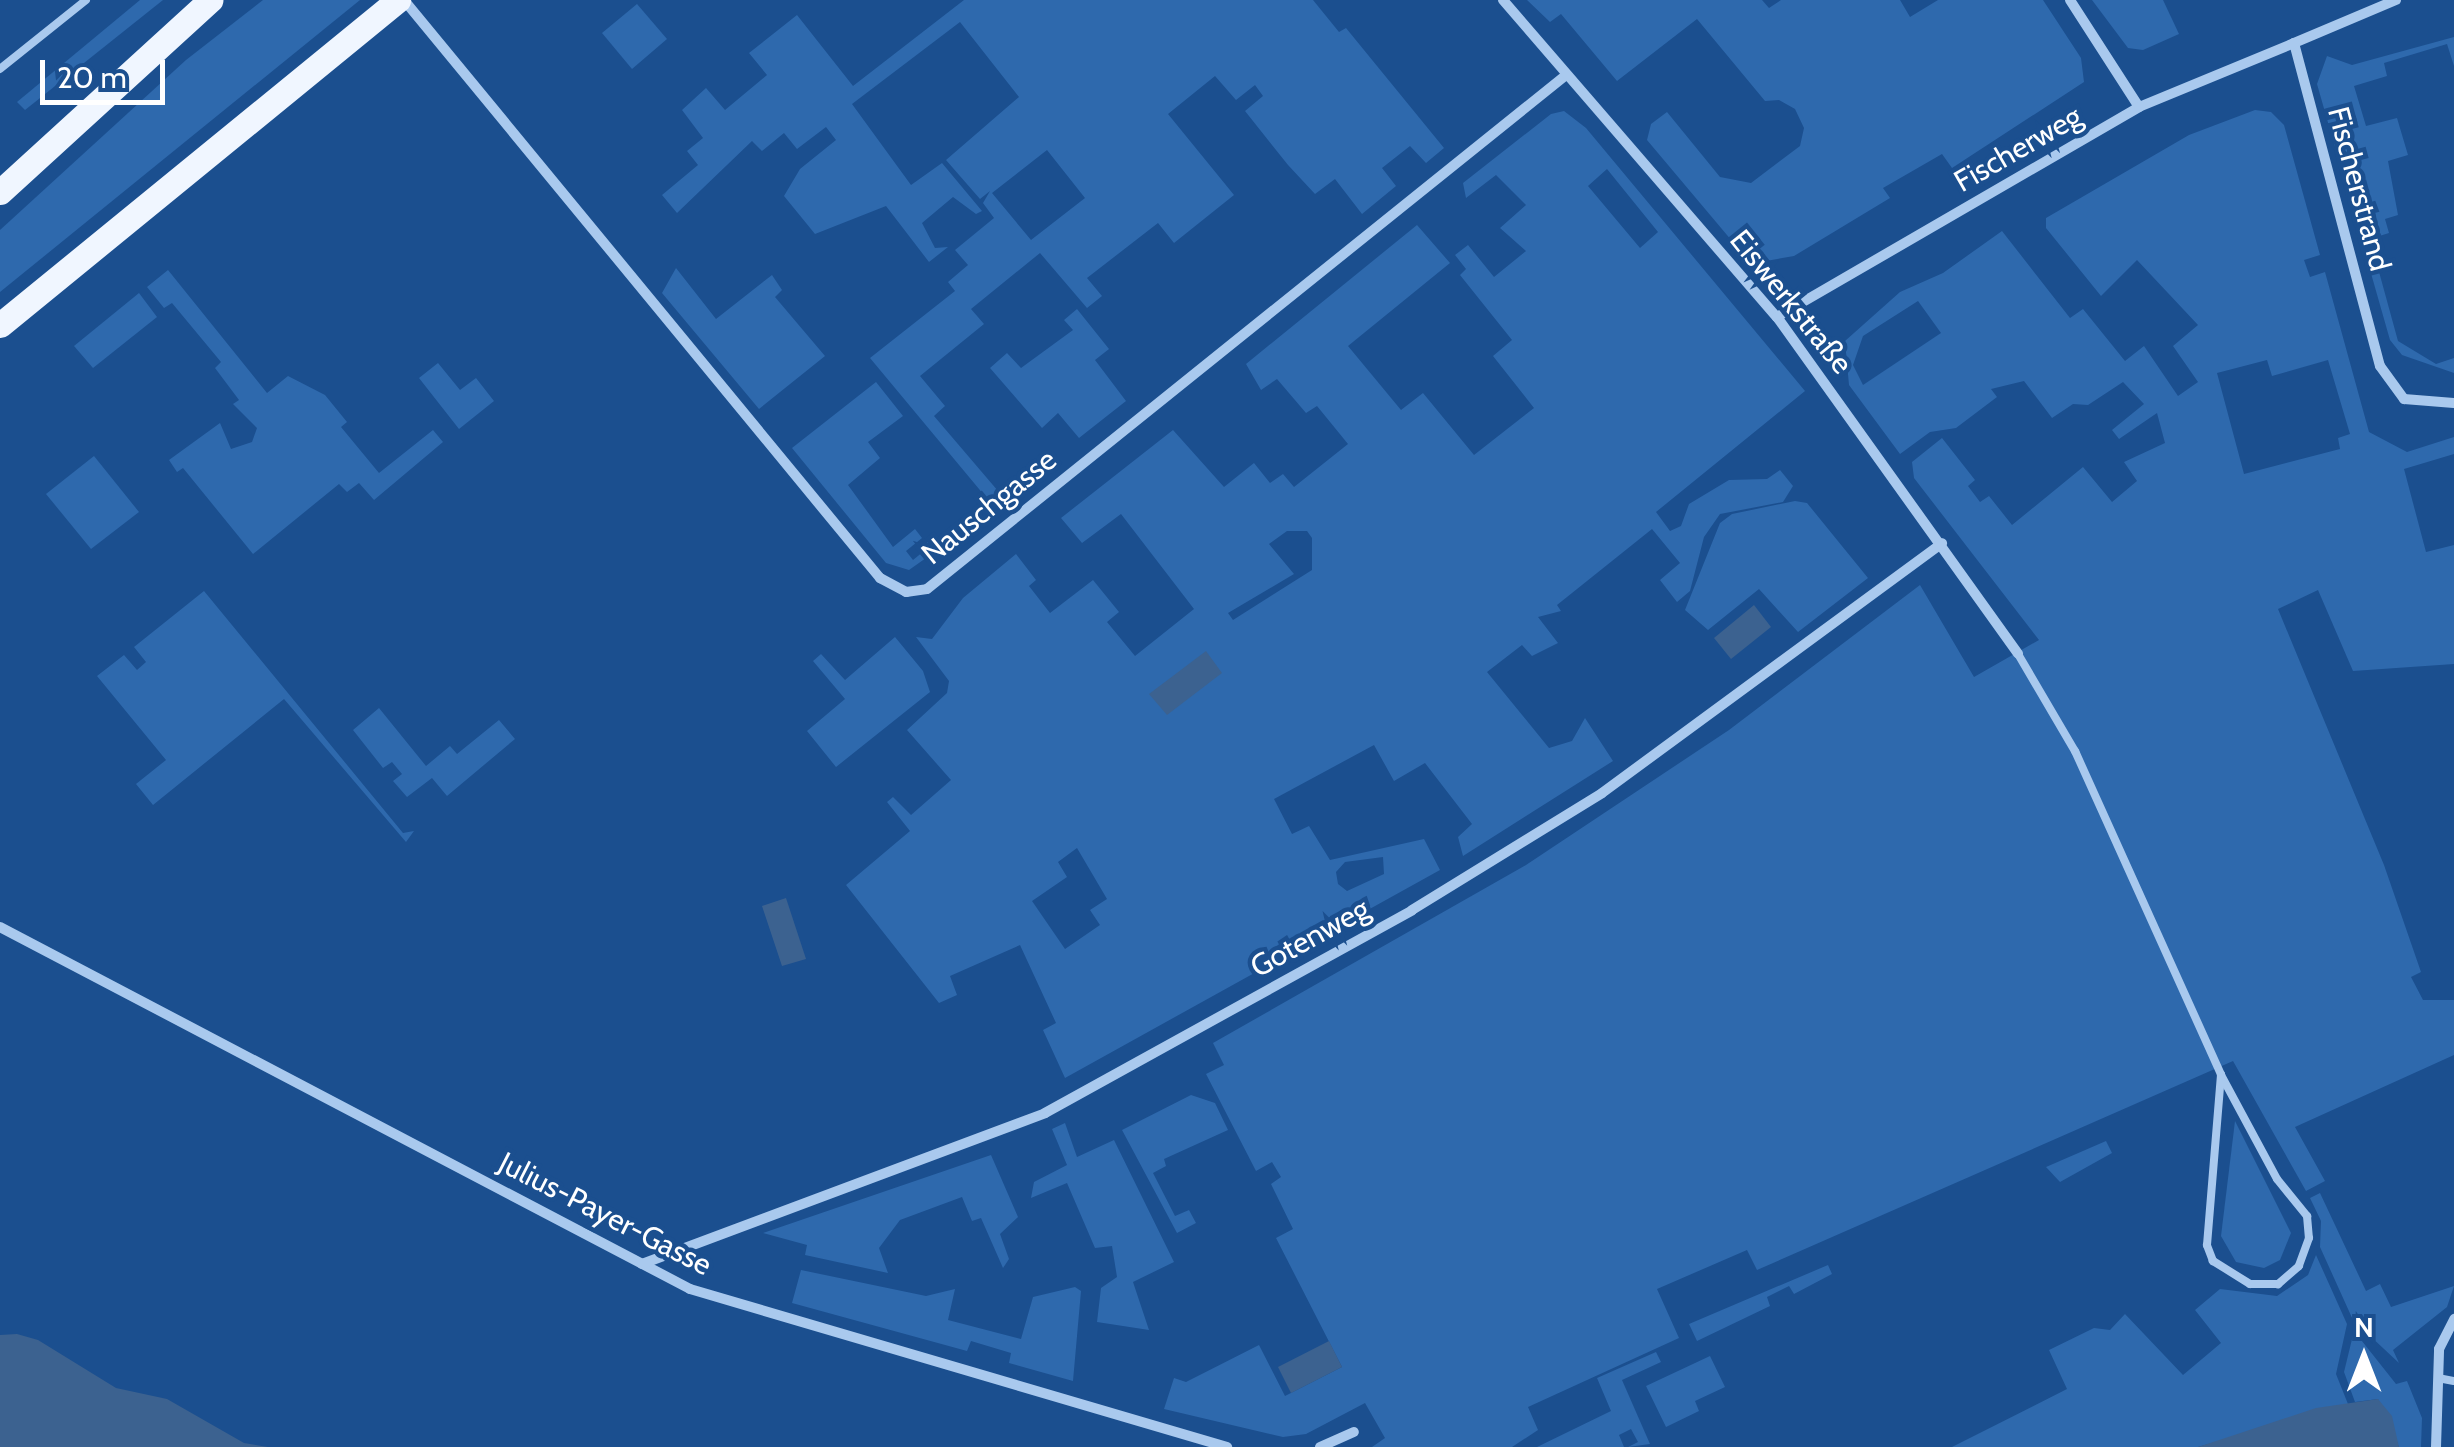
<!DOCTYPE html>
<html>
<head>
<meta charset="utf-8">
<style>
  body { margin:0 }
  #map { position:relative; width:2454px; height:1447px; overflow:hidden; background:#1b4f8f; font-family:Cabin,sans-serif }
  div>[style] { position:absolute }
  .green>* { inset:0; background:#2e69ad }
  .water>* { inset:0; background:#3c6290 }
  .lane>* { height:8px; margin:-4px; padding:0 4px; transform-origin:4px; border-radius:4px; background:#a9c9ee }
  .street>* { height:10px; margin:-5px; padding:0 5px; transform-origin:5px; border-radius:5px; background:#a9c9ee }
  .primary>* { height:25px; margin:-12.5px; padding:0 12.5px; transform-origin:12.5px; border-radius:12.5px; background:#f0f6ff }
  span { translate:-50% -50%; white-space:nowrap; text-align:center; line-height:1.15; -webkit-text-stroke:9px #1b4f8f; paint-order:stroke }
  .street-label { font-size:30px; color:#fff }
  .north { position:absolute; left:2314px; top:1307px; width:100px; height:100px; -webkit-text-stroke:8px #1b4f8f; paint-order:stroke; rotate:0deg; font-size:28px; font-weight:700; line-height:40px; text-align:center; color:#fff }
  .north::after { content:''; display:block; margin:auto; width:35px; height:45px; background:#fff; clip-path:polygon(50% 0,100% 100%,50% 72%,0 100%) }
  .scale { position:absolute; left:40px; top:60px; width:125px; height:45px; box-sizing:border-box; border:5px solid #fff; border-top:0; padding-left:12px; font-size:30px; line-height:35px; white-space:nowrap; color:#fff; -webkit-text-stroke:8px #1b4f8f; paint-order:stroke }
</style>
</head>
<body>
<div id="map">
  <div class="green">
    <i style="clip-path:polygon(140px 0,163px 0,25px 110px,17px 102px)"></i>
    <i style="clip-path:polygon(263px 0,360px 0,0 292px,0 230px,186px 60px)"></i>
    <i style="clip-path:polygon(evenodd,964px 0,1313px 0,1339px 32px,1346px 28px,1444px 148px,1426px 163px,1410px 146px,1382px 168px,1396px 186px,1362px 214px,1335px 179px,1315px 194px,1288px 165px,1245px 111px,1263px 96px,1255px 85px,1236px 100px,1215px 76px,1168px 114px,1234px 195px,1174px 243px,1158px 223px,1087px 278px,1102px 296px,1087px 308px,1040px 253px,971px 309px,984px 324px,920px 376px,945px 406px,934px 416px,1004px 498px,994px 507px,870px 358px,955px 291px,948px 282px,968px 265px,955px 250px,994px 218px,983px 203px,990px 191px,980px 199px,946px 160px,1019px 97px,960px 22px,852px 104px,911px 185px,942px 163px,982px 211px,976px 214px,953px 197px,922px 223px,935px 248px,948px 247px,929px 262px,886px 206px,815px 234px,784px 196px,800px 169px,836px 140px,826px 127px,797px 149px,784px 133px,762px 151px,752px 141px,677px 213px,662px 195px,698px 165px,687px 151px,703px 138px,682px 110px,706px 88px,725px 110px,767px 75px,749px 53px,797px 15px,853px 86px,964px 0,1047px 150px,1085px 198px,1031px 240px,992px 193px,1047px 150px)"></i>
    <i style="clip-path:polygon(1527px 0,1762px 0,1769px 8px,1781px 0,1900px 0,1910px 17px,1938px 0,2043px 0,2081px 58px,2084px 82px,1952px 168px,1942px 154px,1883px 188px,1890px 198px,1794px 256px,1766px 261px,1732px 241px,1647px 140px,1651px 124px,1667px 112px,1720px 177px,1751px 183px,1800px 146px,1804px 128px,1795px 109px,1779px 100px,1765px 101px,1697px 19px,1617px 81px,1561px 14px,1550px 22px)"></i>
    <i style="clip-path:polygon(2092px 0,2163px 0,2179px 34px,2143px 50px,2128px 48px)"></i>
    <i style="clip-path:polygon(637px 4px,667px 39px,632px 69px,602px 33px)"></i>
    <i style="clip-path:polygon(2454px 37px,2454px 66px,2447px 44px,2384px 63px,2387px 76px,2354px 86px,2366px 126px,2397px 118px,2408px 155px,2388px 161px,2398px 215px,2385px 219px,2389px 233px,2370px 239px,2398px 341px,2436px 364px,2454px 358px,2454px 373px,2402px 355px,2390px 340px,2317px 84px,2327px 56px,2352px 65px)"></i>
    <i style="clip-path:polygon(evenodd,2255px 110px,2271px 112px,2284px 125px,2320px 255px,2304px 260px,2310px 277px,2325px 272px,2369px 432px,2407px 452px,2454px 437px,2454px 454px,2404px 469px,2426px 552px,2454px 545px,2454px 664px,2353px 671px,2318px 590px,2278px 609px,2384px 865px,2421px 972px,2411px 977px,2423px 1000px,2454px 1000px,2454px 1055px,2295px 1127px,2325px 1181px,2306px 1191px,2233px 1061px,1757px 1270px,1747px 1250px,1657px 1289px,1679px 1338px,1528px 1407px,1538px 1430px,1512px 1447px,1372px 1447px,1385px 1438px,1365px 1403px,1306px 1434px,1283px 1437px,1164px 1409px,1174px 1378px,1186px 1382px,1259px 1345px,1285px 1396px,1342px 1367px,1276px 1238px,1293px 1229px,1271px 1184px,1281px 1177px,1272px 1162px,1256px 1171px,1206px 1074px,1224px 1065px,1213px 1043px,1526px 865px,1729px 730px,1920px 585px,1974px 677px,2039px 640px,1914px 478px,1912px 462px,1942px 438px,1975px 480px,1968px 486px,1980px 502px,1989px 496px,2012px 525px,2083px 467px,2112px 502px,2137px 481px,2124px 462px,2165px 443px,2157px 413px,2119px 439px,2112px 430px,2144px 404px,2123px 382px,2088px 405px,2073px 404px,2052px 418px,2024px 381px,1991px 389px,1997px 397px,1956px 428px,1930px 432px,1900px 454px,1849px 385px,1845px 341px,1900px 292px,1943px 273px,2002px 231px,2070px 318px,2083px 309px,2125px 361px,2144px 346px,2178px 396px,2198px 382px,2173px 346px,2198px 325px,2137px 260px,2101px 296px,2046px 228px,2046px 218px,2189px 135px,2255px 110px,1918px 301px,1941px 333px,1863px 385px,1853px 365px,1863px 336px,1918px 301px,2255px 110px,2267px 360px,2272px 376px,2328px 360px,2350px 434px,2338px 438px,2340px 449px,2244px 474px,2217px 373px,2267px 360px)"></i>
    <i style="clip-path:polygon(evenodd,1564px 111px,1586px 128px,1805px 391px,1656px 512px,1670px 531px,1681px 526px,1689px 504px,1729px 480px,1767px 479px,1780px 470px,1793px 486px,1783px 502px,1720px 514px,1704px 537px,1690px 591px,1677px 602px,1660px 580px,1680px 563px,1652px 529px,1557px 605px,1561px 611px,1538px 617px,1558px 643px,1532px 656px,1522px 645px,1487px 672px,1549px 748px,1572px 741px,1585px 718px,1613px 761px,1463px 856px,1458px 837px,1472px 824px,1425px 763px,1394px 781px,1374px 745px,1274px 799px,1292px 834px,1309px 826px,1330px 860px,1424px 839px,1440px 870px,1065px 1078px,1043px 1030px,1056px 1023px,1020px 945px,950px 976px,957px 995px,939px 1003px,846px 885px,910px 831px,887px 802px,893px 797px,911px 815px,951px 780px,907px 730px,947px 693px,949px 681px,916px 637px,932px 639px,963px 598px,1016px 554px,1036px 580px,1029px 586px,1050px 613px,1093px 580px,1119px 612px,1107px 622px,1135px 656px,1194px 609px,1121px 514px,1082px 543px,1061px 518px,1173px 430px,1224px 487px,1254px 463px,1270px 483px,1283px 474px,1294px 487px,1348px 444px,1317px 406px,1306px 413px,1277px 379px,1261px 390px,1246px 364px,1417px 225px,1450px 263px,1348px 346px,1401px 410px,1423px 393px,1474px 455px,1534px 408px,1493px 356px,1512px 340px,1460px 275px,1466px 269px,1455px 255px,1468px 245px,1494px 277px,1526px 251px,1500px 228px,1526px 205px,1496px 175px,1466px 198px,1463px 183px,1551px 114px,1564px 111px,1607px 169px,1658px 232px,1640px 248px,1588px 186px,1607px 169px,1564px 111px,1287px 531px,1307px 531px,1312px 538px,1312px 570px,1233px 620px,1228px 613px,1294px 574px,1269px 544px,1287px 531px,1564px 111px,1077px 848px,1107px 899px,1090px 910px,1100px 925px,1065px 949px,1032px 901px,1067px 877px,1058px 862px,1077px 848px,1564px 111px,1383px 857px,1384px 874px,1347px 891px,1338px 884px,1336px 872px,1345px 862px,1383px 857px)"></i>
    <i style="clip-path:polygon(676px 268px,716px 319px,772px 275px,782px 290px,775px 297px,825px 356px,759px 409px,662px 293px)"></i>
    <i style="clip-path:polygon(168px 270px,267px 393px,288px 376px,325px 395px,347px 422px,341px 427px,379px 473px,433px 430px,443px 442px,374px 500px,359px 483px,347px 492px,339px 484px,253px 554px,183px 468px,177px 472px,169px 460px,220px 423px,231px 449px,252px 442px,257px 428px,233px 404px,239px 400px,215px 368px,221px 362px,172px 303px,164px 308px,147px 287px)"></i>
    <i style="clip-path:polygon(139px 293px,157px 317px,93px 368px,74px 346px)"></i>
    <i style="clip-path:polygon(1077px 309px,1109px 349px,1095px 360px,1126px 401px,1079px 438px,1058px 413px,1042px 428px,990px 368px,1007px 353px,1021px 368px,1073px 330px,1064px 320px)"></i>
    <i style="clip-path:polygon(438px 363px,460px 390px,476px 378px,494px 401px,459px 429px,419px 378px)"></i>
    <i style="clip-path:polygon(876px 382px,903px 416px,868px 442px,880px 458px,848px 485px,893px 547px,915px 529px,922px 538px,906px 551px,913px 560px,929px 547px,927px 542px,943px 546px,909px 570px,886px 563px,792px 448px)"></i>
    <i style="clip-path:polygon(94px 456px,139px 512px,91px 549px,46px 494px)"></i>
    <i style="clip-path:polygon(1795px 501px,1807px 503px,1868px 578px,1798px 632px,1759px 589px,1708px 630px,1685px 610px,1720px 523px,1732px 514px)"></i>
    <i style="clip-path:polygon(204px 591px,403px 833px,414px 831px,406px 842px,284px 699px,153px 805px,136px 784px,166px 760px,97px 676px,124px 655px,137px 670px,146px 662px,134px 647px)"></i>
    <i style="clip-path:polygon(895px 637px,923px 671px,930px 692px,836px 767px,807px 731px,845px 699px,813px 661px,821px 654px,845px 680px)"></i>
    <i style="clip-path:polygon(379px 708px,426px 766px,450px 746px,457px 754px,499px 720px,515px 739px,447px 796px,432px 778px,407px 797px,393px 781px,402px 774px,392px 762px,383px 768px,353px 730px)"></i>
    <i style="clip-path:polygon(1191px 1095px,1215px 1103px,1228px 1130px,1164px 1159px,1166px 1166px,1153px 1173px,1175px 1216px,1189px 1210px,1196px 1223px,1177px 1233px,1122px 1130px)"></i>
    <i style="clip-path:polygon(2235px 1121px,2291px 1233px,2280px 1260px,2264px 1268px,2236px 1262px,2221px 1236px)"></i>
    <i style="clip-path:polygon(1065px 1123px,1077px 1157px,1114px 1140px,1174px 1262px,1133px 1282px,1149px 1330px,1097px 1322px,1101px 1288px,1117px 1277px,1112px 1246px,1095px 1248px,1067px 1183px,1031px 1198px,1034px 1182px,1067px 1165px,1052px 1129px)"></i>
    <i style="clip-path:polygon(2106px 1141px,2112px 1153px,2060px 1182px,2046px 1167px)"></i>
    <i style="clip-path:polygon(991px 1155px,1018px 1217px,1000px 1234px,1009px 1259px,1003px 1268px,981px 1218px,972px 1221px,962px 1197px,900px 1220px,879px 1248px,888px 1273px,805px 1255px,807px 1245px,763px 1233px)"></i>
    <i style="clip-path:polygon(2320px 1193px,2366px 1291px,2380px 1284px,2391px 1307px,2454px 1286px,2447px 1307px,2393px 1350px,2399px 1363px,2353px 1320px,2320px 1247px,2321px 1221px,2310px 1198px)"></i>
    <i style="clip-path:polygon(2316px 1255px,2347px 1324px,2336px 1374px,2348px 1404px,2198px 1447px,1952px 1447px,2067px 1389px,2049px 1350px,2094px 1328px,2110px 1330px,2125px 1314px,2183px 1375px,2221px 1343px,2195px 1310px,2220px 1289px,2277px 1296px,2308px 1275px)"></i>
    <i style="clip-path:polygon(1828px 1265px,1832px 1274px,1794px 1294px,1789px 1286px,1767px 1297px,1770px 1306px,1697px 1341px,1689px 1324px)"></i>
    <i style="clip-path:polygon(801px 1270px,926px 1296px,955px 1289px,948px 1320px,1021px 1339px,1033px 1297px,1075px 1287px,1081px 1291px,1073px 1381px,1009px 1363px,1011px 1353px,971px 1341px,967px 1351px,792px 1303px)"></i>
    <i style="clip-path:polygon(2354px 1331px,2396px 1384px,2407px 1381px,2422px 1418px,2421px 1447px,2399px 1447px,2378px 1399px,2355px 1402px,2344px 1372px)"></i>
    <i style="clip-path:polygon(1656px 1352px,1661px 1362px,1622px 1380px,1650px 1444px,1628px 1447px,1638px 1442px,1631px 1429px,1619px 1435px,1624px 1447px,1537px 1447px,1611px 1411px,1597px 1378px)"></i>
    <i style="clip-path:polygon(1710px 1356px,1725px 1387px,1695px 1401px,1699px 1411px,1666px 1427px,1646px 1386px)"></i>
  </div>
  <div class="water">
    <i style="clip-path:polygon(1754px 605px,1771px 627px,1731px 659px,1714px 638px)"></i>
    <i style="clip-path:polygon(1206px 651px,1222px 673px,1167px 715px,1149px 694px)"></i>
    <i style="clip-path:polygon(786px 898px,806px 959px,782px 966px,762px 906px)"></i>
    <i style="clip-path:polygon(17px 1334px,38px 1340px,116px 1388px,167px 1399px,244px 1443px,268px 1447px,0 1447px,0 1335px)"></i>
    <i style="clip-path:polygon(1329px 1341px,1342px 1367px,1291px 1393px,1278px 1367px)"></i>
    <i style="clip-path:polygon(2378px 1399px,2392px 1416px,2399px 1447px,2198px 1447px,2316px 1408px)"></i>
  </div>
  <div class="lane">
    <i style="left:0;top:69px;width:110px;rotate:-38.7deg"></i>
    <i style="left:2018px;top:654px;width:113px;rotate:59.6deg"></i>
    <i style="left:2075px;top:751px;width:355px;rotate:65.7deg"></i>
    <i style="left:2221px;top:1075px;width:118px;rotate:61.7deg"></i>
    <i style="left:2277px;top:1179px;width:48px;rotate:51deg"></i>
    <i style="left:2307px;top:1216px;width:22px;rotate:85deg"></i>
    <i style="left:2309px;top:1238px;width:30px;rotate:110deg"></i>
    <i style="left:2299px;top:1266px;width:28px;rotate:139deg"></i>
    <i style="left:2278px;top:1284px;width:28px;rotate:180deg"></i>
    <i style="left:2250px;top:1284px;width:44px;rotate:-148.1deg"></i>
    <i style="left:2213px;top:1261px;width:17px;rotate:-111deg"></i>
    <i style="left:2207px;top:1245px;width:171px;rotate:-85.3deg"></i>
    <i style="left:2438px;top:1378px;width:16px;rotate:11deg"></i>
  </div>
  <div class="street">
    <i style="left:404px;top:0;width:749px;rotate:50.53deg"></i>
    <i style="left:880px;top:578px;width:30px;rotate:28deg"></i>
    <i style="left:906px;top:592px;width:21px;rotate:-8deg"></i>
    <i style="left:927px;top:589px;width:820px;rotate:-38.81deg"></i>
    <i style="left:1503px;top:0;width:419px;rotate:49.2deg"></i>
    <i style="left:1777px;top:317px;width:414px;rotate:54.4deg"></i>
    <i style="left:2070px;top:0;width:127px;rotate:57.2deg"></i>
    <i style="left:2396px;top:0;width:111px;rotate:157.1deg"></i>
    <i style="left:2294px;top:43px;width:334px;rotate:75.1deg"></i>
    <i style="left:2380px;top:366px;width:41px;rotate:54deg"></i>
    <i style="left:2404px;top:399px;width:50px;rotate:4.6deg"></i>
    <i style="left:1777px;top:317px;width:419px;rotate:-30.1deg"></i>
    <i style="left:2139px;top:107px;width:168px;rotate:-22.4deg"></i>
    <i style="left:0;top:927px;width:779px;rotate:27.68deg"></i>
    <i style="left:690px;top:1289px;width:560px;rotate:16.4deg"></i>
    <i style="left:642px;top:1264px;width:430px;rotate:-20.5deg"></i>
    <i style="left:1045px;top:1113px;width:419px;rotate:-28.9deg"></i>
    <i style="left:1412px;top:910px;width:223px;rotate:-31.6deg"></i>
    <i style="left:1602px;top:793px;width:422px;rotate:-36.3deg"></i>
    <i style="left:1320px;top:1447px;width:37px;rotate:-24deg"></i>
    <i style="left:2436px;top:1447px;width:98px;rotate:-88.2deg"></i>
    <i style="left:2439px;top:1349px;width:34px;rotate:-63deg"></i>
  </div>
  <div class="primary">
    <i style="left:0;top:192px;width:285px;rotate:-42.4deg"></i>
    <i style="left:0;top:325px;width:514px;rotate:-39.23deg"></i>
  </div>
  <div class="street-label">
    <span style="left:2018px;top:149px;rotate:-30deg">Fischerweg</span>
    <span style="left:2359px;top:189px;rotate:75deg">Fischerstrand</span>
    <span style="left:1791px;top:302px;rotate:51deg">Eiswerkstraße</span>
    <span style="left:989px;top:507px;rotate:-39deg">Nauschgasse</span>
    <span style="left:1310px;top:938px;rotate:-29deg">Gotenweg</span>
    <span style="left:605px;top:1214px;rotate:27deg">Julius-Payer-Gasse</span>
  </div>
  <div class="north">N</div>
  <div class="scale">20 m</div>
</div>
</body>
</html>
